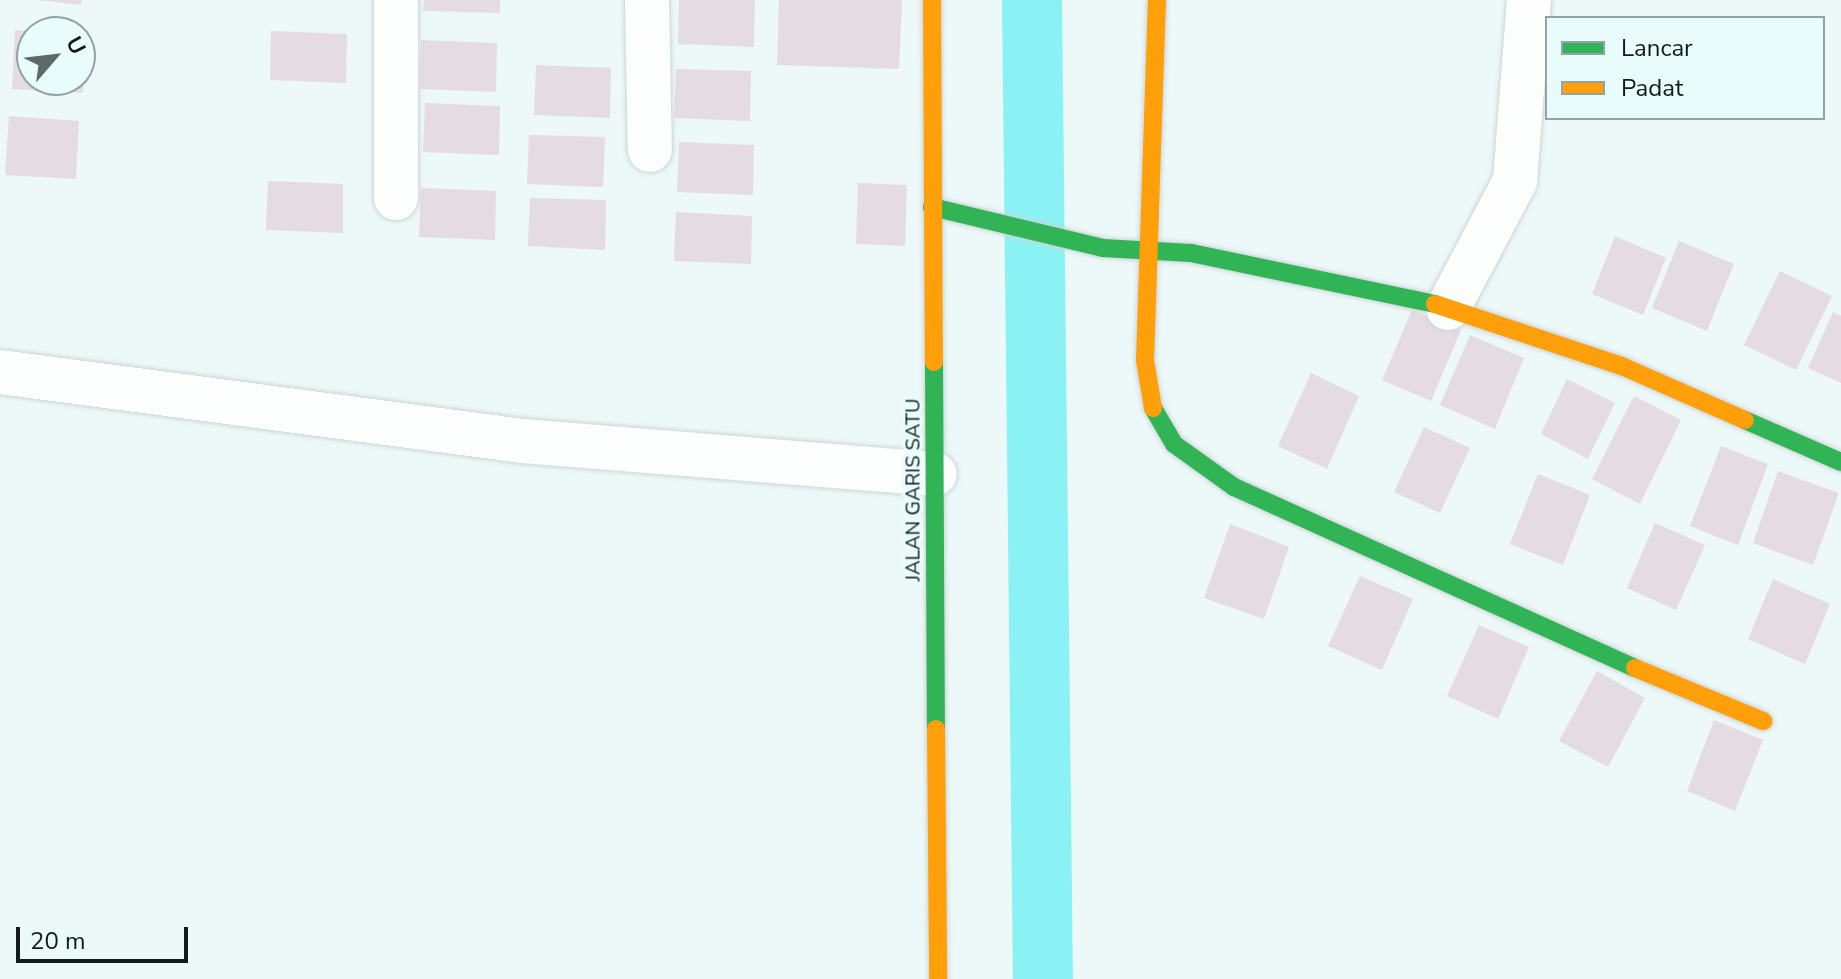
<!DOCTYPE html>
<html>
<head>
<meta charset="utf-8">
<style>
  body { margin:0 }
  #map { position:relative; width:1841px; height:979px; overflow:hidden; background:#edf8f8; font-family:"Nunito Sans",sans-serif }
  div>[style] { position:absolute }
  .canal>* { height:60px; margin:-30px; padding:0 30px; transform-origin:30px; border-radius:30px; background:#8af2f4 }
  .building>* { inset:0; background:#e5dbe3 }
  .roads { filter:drop-shadow(0 0 2px #cdd5d5) drop-shadow(0 0 2px #cdd5d5) }
  .street>* { height:44px; margin:-22px; padding:0 22px; transform-origin:22px; border-radius:22px; background:#fcfefe }
  .fast>* { height:18px; margin:-9px; padding:0 9px; transform-origin:9px; border-radius:9px; background:#30b455 }
  .slow>* { height:18px; margin:-9px; padding:0 9px; transform-origin:9px; border-radius:9px; background:#ff9f0a }
  span { translate:-50% -50%; white-space:nowrap; text-align:center; line-height:1.15; -webkit-text-stroke:7px #e9fcfc; paint-order:stroke }
  .street-label { font-size:20px; color:#131a1a }
  .legend { position:absolute; left:1545px; top:16px; width:280px; height:104px; box-sizing:border-box; background:#e9fcfc; border:2px solid #93a2a2; margin:0; padding:10px 14px; list-style:none; font-size:24px; color:#131a1a }
  .legend li { display:flex; align-items:center; gap:16px; height:40px }
  .legend b { width:40px; border:2px solid #93a2a2 }
  .north { position:absolute; left:16px; top:16px; width:80px; height:80px; box-sizing:border-box; background:#e9fcfc; border:2px solid #93a2a2; border-radius:50%; rotate:62deg; font-size:22px; font-weight:700; line-height:32px; text-align:center; color:#131a1a }
  .north::after { content:''; display:block; margin:auto; width:28px; height:36px; background:#5f6868; clip-path:polygon(50% 0,100% 100%,50% 72%,0 100%) }
  .scale { position:absolute; left:16px; top:927px; width:172px; height:36px; box-sizing:border-box; border:4px solid #131a1a; border-top:0; padding-left:10px; font-size:24px; line-height:28px; white-space:nowrap; color:#131a1a; -webkit-text-stroke:6px #e9fcfc; paint-order:stroke }
</style>
</head>
<body>
<div id="map">
  <div class="canal">
    <i style="left:1032px;top:0;width:979px;rotate:89.36deg"></i>
  </div>
  <div class="building">
    <i style="clip-path:polygon(38px 0,82px 0,81px 5px)"></i>
    <i style="clip-path:polygon(424px 0,500px 0,500px 13px,423px 11px)"></i>
    <i style="clip-path:polygon(679px 0,755px 0,754px 47px,678px 44px)"></i>
    <i style="clip-path:polygon(779px 0,902px 0,899px 69px,777px 65px)"></i>
    <i style="clip-path:polygon(15px 30px,32px 31px,32px 80px,80px 80px,85px 33px,83px 93px,12px 89px)"></i>
    <i style="clip-path:polygon(271px 31px,347px 34px,346px 83px,270px 80px)"></i>
    <i style="clip-path:polygon(421px 40px,497px 43px,496px 92px,420px 89px)"></i>
    <i style="clip-path:polygon(536px 65px,611px 68px,610px 118px,534px 115px)"></i>
    <i style="clip-path:polygon(676px 69px,751px 71px,750px 121px,674px 118px)"></i>
    <i style="clip-path:polygon(425px 103px,500px 106px,499px 155px,423px 152px)"></i>
    <i style="clip-path:polygon(9px 116px,79px 121px,76px 179px,5px 175px)"></i>
    <i style="clip-path:polygon(529px 135px,605px 137px,603px 187px,527px 184px)"></i>
    <i style="clip-path:polygon(679px 142px,754px 145px,753px 195px,677px 192px)"></i>
    <i style="clip-path:polygon(268px 181px,343px 184px,343px 233px,266px 230px)"></i>
    <i style="clip-path:polygon(858px 183px,907px 185px,905px 246px,856px 244px)"></i>
    <i style="clip-path:polygon(421px 188px,496px 191px,495px 240px,419px 237px)"></i>
    <i style="clip-path:polygon(530px 198px,606px 200px,605px 250px,528px 246px)"></i>
    <i style="clip-path:polygon(676px 212px,752px 216px,751px 264px,674px 261px)"></i>
    <i style="clip-path:polygon(1615px 236px,1666px 258px,1643px 315px,1592px 294px)"></i>
    <i style="clip-path:polygon(1679px 241px,1734px 264px,1707px 331px,1652px 308px)"></i>
    <i style="clip-path:polygon(1780px 271px,1832px 296px,1796px 370px,1744px 345px)"></i>
    <i style="clip-path:polygon(1412px 310px,1461px 330px,1431px 401px,1382px 380px)"></i>
    <i style="clip-path:polygon(1833px 312px,1841px 316px,1841px 383px,1808px 368px)"></i>
    <i style="clip-path:polygon(1470px 335px,1524px 358px,1495px 429px,1440px 405px)"></i>
    <i style="clip-path:polygon(1311px 373px,1359px 396px,1327px 469px,1278px 446px)"></i>
    <i style="clip-path:polygon(1567px 379px,1615px 403px,1588px 459px,1541px 434px)"></i>
    <i style="clip-path:polygon(1634px 396px,1681px 420px,1640px 504px,1592px 479px)"></i>
    <i style="clip-path:polygon(1424px 427px,1470px 448px,1440px 513px,1394px 492px)"></i>
    <i style="clip-path:polygon(1721px 446px,1768px 464px,1738px 545px,1690px 526px)"></i>
    <i style="clip-path:polygon(1778px 471px,1839px 493px,1813px 565px,1753px 543px)"></i>
    <i style="clip-path:polygon(1538px 474px,1590px 495px,1563px 565px,1510px 544px)"></i>
    <i style="clip-path:polygon(1655px 523px,1705px 545px,1676px 610px,1627px 588px)"></i>
    <i style="clip-path:polygon(1230px 524px,1289px 547px,1264px 619px,1204px 598px)"></i>
    <i style="clip-path:polygon(1360px 576px,1413px 599px,1382px 670px,1328px 646px)"></i>
    <i style="clip-path:polygon(1773px 579px,1830px 604px,1805px 664px,1748px 639px)"></i>
    <i style="clip-path:polygon(1479px 625px,1529px 647px,1498px 719px,1447px 696px)"></i>
    <i style="clip-path:polygon(1597px 671px,1645px 698px,1608px 767px,1559px 741px)"></i>
    <i style="clip-path:polygon(1714px 720px,1763px 740px,1735px 811px,1687px 791px)"></i>
  </div>
  <div class="roads">
    <div class="street">
      <i style="left:647px;top:0;width:150px;rotate:88.9deg"></i>
      <i style="left:396px;top:198px;width:198px;rotate:-90deg"></i>
      <i style="left:1448px;top:308px;width:144px;rotate:-62.2deg"></i>
      <i style="left:1515px;top:181px;width:182px;rotate:-85.6deg"></i>
      <i style="left:0;top:372px;width:528px;rotate:7.52deg"></i>
      <i style="left:523px;top:441px;width:413px;rotate:4.6deg"></i>
    </div>
    <div class="fast">
      <i style="left:932px;top:207px;width:176px;rotate:13.5deg"></i>
      <i style="left:1103px;top:248px;width:88px;rotate:3.3deg"></i>
      <i style="left:1191px;top:253px;width:249px;rotate:11.8deg"></i>
      <i style="left:934px;top:362px;width:367px;rotate:89.7deg"></i>
      <i style="left:1153px;top:408px;width:42px;rotate:59.7deg"></i>
      <i style="left:1174px;top:444px;width:74px;rotate:35.6deg"></i>
      <i style="left:1234px;top:487px;width:440px;rotate:24.3deg"></i>
      <i style="left:1745px;top:420px;width:105px;rotate:23.6deg"></i>
    </div>
    <div class="slow">
      <i style="left:932px;top:0;width:362px;rotate:89.7deg"></i>
      <i style="left:1435px;top:304px;width:199px;rotate:18.4deg"></i>
      <i style="left:1624px;top:367px;width:132px;rotate:23.7deg"></i>
      <i style="left:1153px;top:408px;width:49px;rotate:-99.5deg"></i>
      <i style="left:1145px;top:360px;width:360px;rotate:-88.1deg"></i>
      <i style="left:1635px;top:668px;width:139px;rotate:22.5deg"></i>
      <i style="left:936px;top:729px;width:250px;rotate:89.5deg"></i>
    </div>
  </div>
  <div class="street-label">
    <span style="left:913px;top:490px;rotate:-90deg">JALAN GARIS SATU</span>
  </div>
  <ul class="legend">
  <li><b style="height:10px;background:#30b455"></b>Lancar</li>
  <li><b style="height:10px;background:#ff9f0a"></b>Padat</li>
  </ul>
  <div class="north">U</div>
  <div class="scale">20 m</div>
</div>
</body>
</html>
